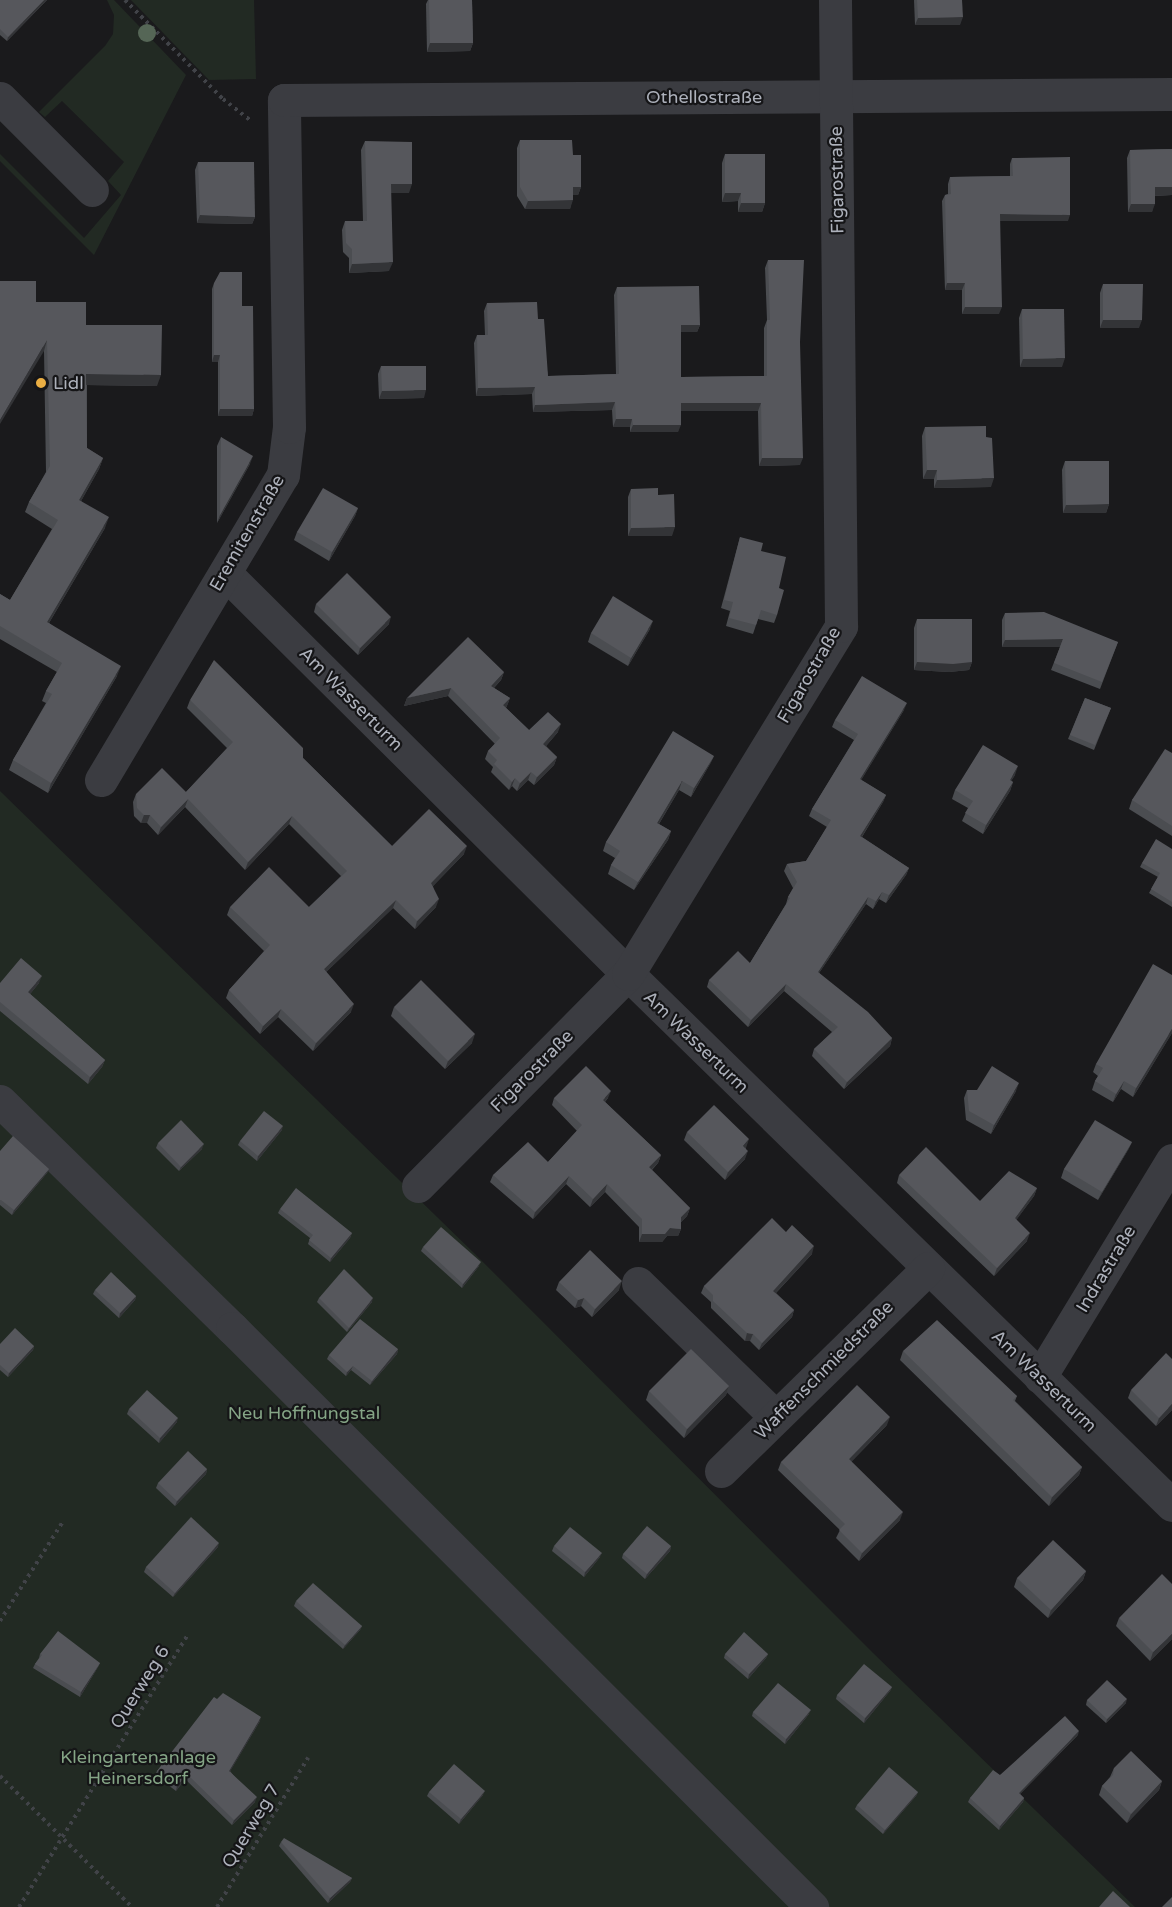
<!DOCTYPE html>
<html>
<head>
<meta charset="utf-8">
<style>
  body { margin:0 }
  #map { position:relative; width:1172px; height:1907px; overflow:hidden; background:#1a1a1c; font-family:"Varela Round",sans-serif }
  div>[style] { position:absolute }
  .green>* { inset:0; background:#222a23 }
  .path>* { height:4px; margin-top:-2px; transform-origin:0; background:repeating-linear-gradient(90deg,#414348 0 3px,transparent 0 7.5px) }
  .minor>* { height:33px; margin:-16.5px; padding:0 16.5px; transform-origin:16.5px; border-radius:16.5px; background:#3b3c41 }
  .trees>* { width:18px; height:18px; margin:-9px; border-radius:50%; background:#556656 }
  .wall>* { inset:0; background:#4b4d51 }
  .shaded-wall>* { inset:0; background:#333437 }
  .building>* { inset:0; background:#56575c }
  .dots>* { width:16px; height:16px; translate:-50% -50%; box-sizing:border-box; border:3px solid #151517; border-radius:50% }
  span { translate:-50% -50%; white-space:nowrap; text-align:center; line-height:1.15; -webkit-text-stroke:4.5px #151517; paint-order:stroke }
  .street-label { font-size:18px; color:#adb1bb }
  .poi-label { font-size:18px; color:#adb1bb }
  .left { translate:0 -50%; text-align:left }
  .park-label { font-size:18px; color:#85a586 }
</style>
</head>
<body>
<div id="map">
  <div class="green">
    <i style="clip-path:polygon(107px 0,114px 0,186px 75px,94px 255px,0 161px,0 154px,84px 238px,121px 195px,108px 181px,124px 162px,62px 101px,45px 117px,39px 112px,105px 46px,113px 34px,114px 15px)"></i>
    <i style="clip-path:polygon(131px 0,254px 0,256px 79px,209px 80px)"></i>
    <i style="clip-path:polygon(0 791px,475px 1254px,872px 1652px,1135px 1907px,0 1907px)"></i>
  </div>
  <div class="path">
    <i style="left:125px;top:0;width:139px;rotate:45.3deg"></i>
    <i style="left:223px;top:99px;width:37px;rotate:38deg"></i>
    <i style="left:0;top:1621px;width:116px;rotate:-57.7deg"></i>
    <i style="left:0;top:1776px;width:186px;rotate:44.8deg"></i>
    <i style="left:19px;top:1907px;width:321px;rotate:-58.2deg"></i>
    <i style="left:217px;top:1907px;width:175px;rotate:-58.6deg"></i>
  </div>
  <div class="minor">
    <i style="left:0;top:98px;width:130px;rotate:45deg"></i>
    <i style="left:225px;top:573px;width:569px;rotate:44.86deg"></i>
    <i style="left:628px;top:974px;width:760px;rotate:44.31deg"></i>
    <i style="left:101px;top:780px;width:355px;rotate:-59.2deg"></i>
    <i style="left:283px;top:475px;width:48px;rotate:-82.9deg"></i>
    <i style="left:289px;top:427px;width:327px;rotate:-90.9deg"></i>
    <i style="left:284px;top:100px;width:888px;rotate:-0.39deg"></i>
    <i style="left:0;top:1101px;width:325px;rotate:44.4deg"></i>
    <i style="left:232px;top:1328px;width:820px;rotate:44.95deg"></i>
    <i style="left:418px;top:1186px;width:298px;rotate:-45.3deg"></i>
    <i style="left:628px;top:974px;width:408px;rotate:-58.5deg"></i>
    <i style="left:841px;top:626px;width:626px;rotate:-90.55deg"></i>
    <i style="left:638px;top:1283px;width:192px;rotate:44.2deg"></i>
    <i style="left:1040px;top:1377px;width:254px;rotate:-58.7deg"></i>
    <i style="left:721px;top:1471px;width:290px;rotate:-44.4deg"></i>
  </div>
  <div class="trees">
    <i style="left:147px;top:33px"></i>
  </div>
  <div class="wall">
    <i style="clip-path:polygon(0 0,47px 0,7px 41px,0 35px)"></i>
    <i style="clip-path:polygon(428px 0,472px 0,473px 43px,470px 51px,427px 52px,426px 4px)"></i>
    <i style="clip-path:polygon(914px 0,962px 0,960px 25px,915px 25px)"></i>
    <i style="clip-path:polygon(520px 140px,573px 155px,581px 187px,578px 195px,573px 195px,570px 209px,525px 209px,517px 196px,517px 148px)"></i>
    <i style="clip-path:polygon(365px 141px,409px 193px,391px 193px,389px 271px,349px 273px,349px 258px,343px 252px,342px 230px,345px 221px,363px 221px,361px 150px)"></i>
    <i style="clip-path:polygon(1172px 149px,1172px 195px,1155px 196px,1152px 212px,1128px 212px,1127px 158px,1130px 150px)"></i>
    <i style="clip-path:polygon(725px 154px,765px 203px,762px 212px,738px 212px,738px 201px,722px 202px,722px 163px)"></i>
    <i style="clip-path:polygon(1012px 158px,1068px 221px,1000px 221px,999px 314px,962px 314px,962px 290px,945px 290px,942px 201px,945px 195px,948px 194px,948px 184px,950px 177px,1010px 176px,1010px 164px)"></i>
    <i style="clip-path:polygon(198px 162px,255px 217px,252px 224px,197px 223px,195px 170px)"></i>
    <i style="clip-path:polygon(768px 260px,800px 342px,800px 465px,759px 466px,758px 411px,681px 411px,678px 432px,630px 432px,630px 427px,613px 427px,612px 410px,533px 412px,532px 394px,476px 396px,474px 343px,477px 335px,485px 335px,484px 311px,487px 303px,538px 319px,548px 376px,616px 374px,614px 295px,617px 287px,700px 325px,697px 332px,681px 332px,681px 377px,764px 376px,764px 328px,767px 320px,765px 268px)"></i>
    <i style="clip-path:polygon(214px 283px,254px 409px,252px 416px,218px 416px,218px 362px,212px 362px,212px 289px)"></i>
    <i style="clip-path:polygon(1103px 284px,1139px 328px,1100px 328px,1100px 293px)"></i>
    <i style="clip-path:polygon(36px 302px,86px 325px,157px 386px,87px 385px,87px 448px,103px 458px,99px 469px,81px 501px,105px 528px,49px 623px,117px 676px,48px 793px,9px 770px,13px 760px,46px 703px,42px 701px,46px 691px,57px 672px,0 639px,0 594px,10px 600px,52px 529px,25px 512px,29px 502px,46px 472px,44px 351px)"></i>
    <i style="clip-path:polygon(1022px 309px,1062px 367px,1020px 367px,1019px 318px)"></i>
    <i style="clip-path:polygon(381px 366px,424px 398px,379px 399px,378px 374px)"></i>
    <i style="clip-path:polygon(925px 427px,991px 487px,934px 488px,934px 479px,923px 479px,922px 436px)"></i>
    <i style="clip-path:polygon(221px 437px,250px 464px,217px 523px,217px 446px)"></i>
    <i style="clip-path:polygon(1065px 461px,1109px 504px,1106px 513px,1063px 513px,1062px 470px)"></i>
    <i style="clip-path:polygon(631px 489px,672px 536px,628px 536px,628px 497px)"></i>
    <i style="clip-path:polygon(358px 508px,355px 516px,329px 561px,294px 540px,297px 532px)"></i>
    <i style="clip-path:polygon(740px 537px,761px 551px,779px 588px,777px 615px,774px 623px,758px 619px,753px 634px,726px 626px,730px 611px,721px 608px)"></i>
    <i style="clip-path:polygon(316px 604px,389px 624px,358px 655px,314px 612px)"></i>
    <i style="clip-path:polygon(1005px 613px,1118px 642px,1100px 689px,1051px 670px,1060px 647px,1002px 647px,1002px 620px)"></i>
    <i style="clip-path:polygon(917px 619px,972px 662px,969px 670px,949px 672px,914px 670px,914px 628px)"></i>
    <i style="clip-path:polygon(650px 629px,628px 666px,588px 642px,591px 633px)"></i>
    <i style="clip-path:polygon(504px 672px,501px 680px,494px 688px,510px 698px,506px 708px,529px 730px,558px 732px,546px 746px,557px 757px,554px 765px,534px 785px,528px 780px,517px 791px,512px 786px,509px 790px,491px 772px,493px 767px,485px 759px,488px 751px,495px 744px,448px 696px,404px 706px,407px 698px)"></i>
    <i style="clip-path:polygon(1085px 698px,1111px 708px,1094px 750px,1068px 739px)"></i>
    <i style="clip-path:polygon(190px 700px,303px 758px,392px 846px,464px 854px,433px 886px,436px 907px,415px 929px,393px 908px,326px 972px,351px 1012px,313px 1051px,278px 1017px,260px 1034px,226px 998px,229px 990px,264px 951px,227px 915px,230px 907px,309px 907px,341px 876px,289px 824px,245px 870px,185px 807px,158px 835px,147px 823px,141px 823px,134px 816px,133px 802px,136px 794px,186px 792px,227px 748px,187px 708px)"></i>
    <i style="clip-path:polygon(904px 710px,861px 780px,886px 795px,883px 802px,862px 837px,909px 868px,906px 875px,886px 903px,879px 899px,873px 909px,866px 904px,819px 973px,892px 1038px,890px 1046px,844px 1089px,812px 1056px,814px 1049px,832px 1032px,784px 991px,748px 1027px,707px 987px,709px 980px,750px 963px,786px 904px,788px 897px,793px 888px,784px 871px,787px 864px,806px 861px,827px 827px,809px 816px,812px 809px,854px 740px,832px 727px,835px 720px)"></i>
    <i style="clip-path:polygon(1172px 753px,1172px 836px,1129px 809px,1132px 800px)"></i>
    <i style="clip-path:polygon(714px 756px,710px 764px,691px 797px,679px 790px,659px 824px,671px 831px,668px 840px,634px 890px,608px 874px,611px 865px,615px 858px,603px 851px,606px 842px)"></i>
    <i style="clip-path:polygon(1015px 775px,1011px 781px,1013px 782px,1010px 791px,983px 834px,962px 821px,968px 808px,952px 799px,955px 790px)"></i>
    <i style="clip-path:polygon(1172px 849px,1172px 907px,1149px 893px,1158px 877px,1140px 867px,1142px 863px)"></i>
    <i style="clip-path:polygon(0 983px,39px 983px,30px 994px,105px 1060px,102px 1067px,88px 1084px,0 1011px)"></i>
    <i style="clip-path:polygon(394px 1007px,472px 1043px,445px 1069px,391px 1016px)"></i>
    <i style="clip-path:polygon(1172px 1033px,1133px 1097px,1121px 1089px,1113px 1102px,1092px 1090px,1095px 1081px,1098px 1076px,1093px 1072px,1096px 1064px)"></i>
    <i style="clip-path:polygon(967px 1090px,1016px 1091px,991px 1134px,966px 1120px,964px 1098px)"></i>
    <i style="clip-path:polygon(554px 1098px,608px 1098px,605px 1102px,661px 1155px,658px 1163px,652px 1170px,690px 1208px,687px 1216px,681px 1222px,681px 1229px,678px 1236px,667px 1236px,662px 1242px,639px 1242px,639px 1227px,605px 1192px,590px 1207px,566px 1184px,533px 1219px,490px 1182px,493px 1175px,548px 1162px,577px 1131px,552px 1105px)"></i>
    <i style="clip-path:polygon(282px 1130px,257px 1161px,238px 1145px,240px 1141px)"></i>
    <i style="clip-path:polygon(687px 1132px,746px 1148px,745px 1159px,725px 1180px,684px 1140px)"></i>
    <i style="clip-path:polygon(1132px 1142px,1128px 1150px,1098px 1200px,1061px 1178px,1064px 1169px)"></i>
    <i style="clip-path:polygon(158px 1143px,202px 1149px,179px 1171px,156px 1148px)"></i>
    <i style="clip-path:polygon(0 1151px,49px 1169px,47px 1173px,12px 1215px,0 1205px)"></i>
    <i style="clip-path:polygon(899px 1175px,980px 1201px,1037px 1188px,1034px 1196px,1016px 1220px,1027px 1241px,994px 1276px,897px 1183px)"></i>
    <i style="clip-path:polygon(280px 1209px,352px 1233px,350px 1238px,330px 1262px,308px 1244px,310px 1238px,278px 1213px)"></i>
    <i style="clip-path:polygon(786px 1232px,812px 1254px,776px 1293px,794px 1310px,792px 1317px,759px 1350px,750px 1341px,745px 1341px,711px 1308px,711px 1302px,701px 1293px,704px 1286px)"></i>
    <i style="clip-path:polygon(423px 1247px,479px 1266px,462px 1288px,421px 1251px)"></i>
    <i style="clip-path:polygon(559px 1282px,619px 1290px,592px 1317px,581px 1306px,575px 1308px,556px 1290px)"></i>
    <i style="clip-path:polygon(95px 1290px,136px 1296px,135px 1300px,119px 1318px,93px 1294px)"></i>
    <i style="clip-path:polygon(319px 1298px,372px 1302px,347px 1332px,317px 1302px)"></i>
    <i style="clip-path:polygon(0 1344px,34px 1346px,33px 1350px,8px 1377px,0 1370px)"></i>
    <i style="clip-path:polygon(398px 1349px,397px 1354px,370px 1385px,351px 1370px,346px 1376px,327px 1359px,329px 1355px)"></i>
    <i style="clip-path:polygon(903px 1351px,1017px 1396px,1015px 1401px,1082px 1467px,1079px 1475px,1049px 1506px,900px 1360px)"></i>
    <i style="clip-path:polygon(729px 1386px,726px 1395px,684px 1438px,646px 1400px,649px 1391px)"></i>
    <i style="clip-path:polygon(1131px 1390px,1172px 1410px,1156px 1426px,1128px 1398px)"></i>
    <i style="clip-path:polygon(129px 1409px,177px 1422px,159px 1443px,127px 1414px)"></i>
    <i style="clip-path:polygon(887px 1425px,851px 1462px,900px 1520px,859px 1561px,836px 1538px,840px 1530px,778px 1470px,781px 1462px)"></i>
    <i style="clip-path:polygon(207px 1469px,206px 1474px,175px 1506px,156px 1488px,158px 1483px)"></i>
    <i style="clip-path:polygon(554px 1546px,600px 1557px,584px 1577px,552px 1551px)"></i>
    <i style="clip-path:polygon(671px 1546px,670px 1551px,645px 1579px,622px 1558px,623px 1554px)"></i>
    <i style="clip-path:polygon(218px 1547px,173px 1597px,144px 1572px,146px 1567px)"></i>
    <i style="clip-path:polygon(1086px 1571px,1083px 1580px,1048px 1618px,1014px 1587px,1017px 1578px)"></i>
    <i style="clip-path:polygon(296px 1601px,362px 1626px,360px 1630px,343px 1649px,294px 1606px)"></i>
    <i style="clip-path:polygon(1119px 1618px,1172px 1639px,1150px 1661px,1116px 1626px)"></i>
    <i style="clip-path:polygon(40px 1654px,100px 1663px,98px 1667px,80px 1697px,33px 1668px,35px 1664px,39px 1658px)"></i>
    <i style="clip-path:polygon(725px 1654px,768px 1654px,766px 1658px,748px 1679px,724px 1658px)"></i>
    <i style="clip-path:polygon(892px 1687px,890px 1691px,864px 1723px,836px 1699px,837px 1695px)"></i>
    <i style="clip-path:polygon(217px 1699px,260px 1721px,230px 1771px,255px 1802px,232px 1825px,185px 1779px,176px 1791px,155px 1775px,157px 1771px)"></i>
    <i style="clip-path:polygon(1087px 1700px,1126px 1703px,1106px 1723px,1086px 1705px)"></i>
    <i style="clip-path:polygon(753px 1712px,809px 1714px,785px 1744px,752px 1716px)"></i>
    <i style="clip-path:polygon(1078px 1735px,1020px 1794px,1024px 1798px,1023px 1802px,999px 1830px,968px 1802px,970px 1798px,1000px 1775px)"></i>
    <i style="clip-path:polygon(1114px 1768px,1162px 1781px,1159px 1790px,1127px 1823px,1099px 1795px,1102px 1786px,1110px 1777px)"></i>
    <i style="clip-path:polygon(429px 1792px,483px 1795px,459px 1824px,427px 1796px)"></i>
    <i style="clip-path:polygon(918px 1792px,916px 1796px,883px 1834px,855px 1809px,857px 1805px)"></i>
    <i style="clip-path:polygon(281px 1842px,352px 1878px,350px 1882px,328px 1903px,279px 1846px)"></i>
  </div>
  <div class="shaded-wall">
    <i style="clip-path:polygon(44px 0,47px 0,7px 41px,8px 37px)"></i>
    <i style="clip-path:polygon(963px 17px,960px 25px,915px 25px,918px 18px)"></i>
    <i style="clip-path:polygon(430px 43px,473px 43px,470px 51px,427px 52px)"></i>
    <i style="clip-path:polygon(391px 184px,412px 184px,409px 193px,388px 193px)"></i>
    <i style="clip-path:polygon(573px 187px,581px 187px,578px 195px,570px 195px)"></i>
    <i style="clip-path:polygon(1155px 187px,1172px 187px,1172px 195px,1152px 196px)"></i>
    <i style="clip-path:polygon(725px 193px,741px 193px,738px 201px,722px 202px)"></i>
    <i style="clip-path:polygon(573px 200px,570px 209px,525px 209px,528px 201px)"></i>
    <i style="clip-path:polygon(741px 203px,765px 203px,762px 212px,738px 212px)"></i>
    <i style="clip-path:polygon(1131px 204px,1155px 204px,1152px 212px,1128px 212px)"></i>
    <i style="clip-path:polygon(1000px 214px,1070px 215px,1068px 221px,997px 221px)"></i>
    <i style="clip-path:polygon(200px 215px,255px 217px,252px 224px,197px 223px)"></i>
    <i style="clip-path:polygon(393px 262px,389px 271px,349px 273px,352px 264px)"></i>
    <i style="clip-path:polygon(947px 283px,965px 283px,962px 290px,945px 290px)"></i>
    <i style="clip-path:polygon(965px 307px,1002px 307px,999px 314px,962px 314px)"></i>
    <i style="clip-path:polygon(1103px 320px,1142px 320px,1139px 328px,1100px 328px)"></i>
    <i style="clip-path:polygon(681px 325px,700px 325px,697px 332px,678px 332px)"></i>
    <i style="clip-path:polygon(47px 340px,44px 351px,0 424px,0 420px)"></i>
    <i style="clip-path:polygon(214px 355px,220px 355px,218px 362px,212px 362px)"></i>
    <i style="clip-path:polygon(1065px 358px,1062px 367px,1020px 367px,1023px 359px)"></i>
    <i style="clip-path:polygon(86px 374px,161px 375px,157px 386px,83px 385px)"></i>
    <i style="clip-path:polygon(535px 387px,532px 394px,476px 396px,478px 388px)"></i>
    <i style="clip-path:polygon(426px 390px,424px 398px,379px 399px,382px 391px)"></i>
    <i style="clip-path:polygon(615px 402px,612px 410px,533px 412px,535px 405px)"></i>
    <i style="clip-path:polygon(681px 403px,761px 403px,758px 411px,678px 411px)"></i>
    <i style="clip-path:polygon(220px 409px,254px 409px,252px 416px,218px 416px)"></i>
    <i style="clip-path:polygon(616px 419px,632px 419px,630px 427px,613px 427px)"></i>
    <i style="clip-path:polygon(633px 425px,681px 425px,678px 432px,630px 432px)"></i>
    <i style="clip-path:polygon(253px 456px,250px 464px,217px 523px,220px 515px)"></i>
    <i style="clip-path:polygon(103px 458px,99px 469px,76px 510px,79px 500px)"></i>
    <i style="clip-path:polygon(762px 458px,803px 458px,800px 465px,759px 466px)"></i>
    <i style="clip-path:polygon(927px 470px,937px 470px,934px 479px,923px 479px)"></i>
    <i style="clip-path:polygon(994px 478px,991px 487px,934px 488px,937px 480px)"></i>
    <i style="clip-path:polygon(1109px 504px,1106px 513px,1063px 513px,1066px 505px)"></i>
    <i style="clip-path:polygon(358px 508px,355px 516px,329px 561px,332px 552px)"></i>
    <i style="clip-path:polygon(109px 517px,105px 528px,43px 633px,47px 622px)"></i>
    <i style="clip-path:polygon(675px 527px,672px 536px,628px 536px,631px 528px)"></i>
    <i style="clip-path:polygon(391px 617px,389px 624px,358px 655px,360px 648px)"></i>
    <i style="clip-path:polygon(653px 621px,650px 629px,628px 666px,631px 658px)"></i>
    <i style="clip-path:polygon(1063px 639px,1060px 647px,1002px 647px,1005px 640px)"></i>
    <i style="clip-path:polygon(917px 662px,972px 662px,969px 670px,949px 672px,914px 670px)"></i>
    <i style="clip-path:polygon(121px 666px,117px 676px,48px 793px,51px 783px)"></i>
    <i style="clip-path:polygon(504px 672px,501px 680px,488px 694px,491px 686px)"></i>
    <i style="clip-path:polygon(451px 688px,448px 696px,404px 706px,407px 698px)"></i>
    <i style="clip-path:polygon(510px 698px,507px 706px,500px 713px,503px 705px)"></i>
    <i style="clip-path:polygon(907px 703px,904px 710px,857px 787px,860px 779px)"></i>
    <i style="clip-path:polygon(561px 724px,558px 732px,541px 752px,543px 744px)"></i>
    <i style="clip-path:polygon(714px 756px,710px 764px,691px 797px,694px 788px)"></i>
    <i style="clip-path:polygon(557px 757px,554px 765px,534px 785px,537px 777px)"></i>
    <i style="clip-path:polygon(1018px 766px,1015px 775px,1006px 789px,1010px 780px)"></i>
    <i style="clip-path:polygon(531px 772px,528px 780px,517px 791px,520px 783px)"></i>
    <i style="clip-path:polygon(515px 778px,512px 786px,509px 790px,512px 782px)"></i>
    <i style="clip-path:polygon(682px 781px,679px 790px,654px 832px,657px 823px)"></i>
    <i style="clip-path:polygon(1013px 782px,1010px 791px,983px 834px,986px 825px)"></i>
    <i style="clip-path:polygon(886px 795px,883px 802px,858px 843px,860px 836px)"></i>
    <i style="clip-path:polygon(188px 799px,185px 807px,158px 835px,161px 827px)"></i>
    <i style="clip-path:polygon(144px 815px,150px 815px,147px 823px,141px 823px)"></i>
    <i style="clip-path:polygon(292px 816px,289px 824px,245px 870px,248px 862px)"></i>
    <i style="clip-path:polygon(671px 831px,668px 840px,634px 890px,638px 882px)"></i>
    <i style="clip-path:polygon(467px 846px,464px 854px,428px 891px,431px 883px)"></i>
    <i style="clip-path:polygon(909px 868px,906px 875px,886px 903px,889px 895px)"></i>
    <i style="clip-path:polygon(882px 892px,879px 899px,873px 909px,876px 901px)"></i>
    <i style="clip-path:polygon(868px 897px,866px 904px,815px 979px,818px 972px)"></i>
    <i style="clip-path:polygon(439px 899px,436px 907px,415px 929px,417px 921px)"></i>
    <i style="clip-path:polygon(396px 900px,393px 908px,321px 977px,324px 969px)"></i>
    <i style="clip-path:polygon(42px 976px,39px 983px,26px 999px,28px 992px)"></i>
    <i style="clip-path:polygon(786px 984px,784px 991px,748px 1027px,751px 1020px)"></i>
    <i style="clip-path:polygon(354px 1004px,351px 1012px,313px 1051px,316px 1043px)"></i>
    <i style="clip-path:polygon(281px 1009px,278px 1017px,260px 1034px,263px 1026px)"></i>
    <i style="clip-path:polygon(1172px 1029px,1172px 1033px,1133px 1097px,1136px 1088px)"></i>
    <i style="clip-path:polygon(475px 1034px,472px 1043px,445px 1069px,448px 1061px)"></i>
    <i style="clip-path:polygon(892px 1038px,890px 1046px,844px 1089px,847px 1082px)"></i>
    <i style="clip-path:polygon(105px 1060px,102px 1067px,88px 1084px,90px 1077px)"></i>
    <i style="clip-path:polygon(1124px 1081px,1121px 1089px,1113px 1102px,1116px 1094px)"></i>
    <i style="clip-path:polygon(1019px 1083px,1016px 1091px,991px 1134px,994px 1125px)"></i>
    <i style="clip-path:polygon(611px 1091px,608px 1098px,600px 1107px,603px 1100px)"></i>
    <i style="clip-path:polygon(283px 1126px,282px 1130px,257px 1161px,258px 1156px)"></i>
    <i style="clip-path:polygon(749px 1139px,746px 1148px,740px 1154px,743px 1146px)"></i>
    <i style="clip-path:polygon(1132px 1142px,1128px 1150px,1098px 1200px,1102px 1192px)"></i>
    <i style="clip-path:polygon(204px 1144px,202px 1149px,179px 1171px,181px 1167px)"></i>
    <i style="clip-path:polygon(748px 1151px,745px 1159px,725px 1180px,728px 1172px)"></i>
    <i style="clip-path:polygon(661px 1155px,658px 1163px,646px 1175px,649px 1167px)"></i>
    <i style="clip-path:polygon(49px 1169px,47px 1173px,12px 1215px,14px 1210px)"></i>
    <i style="clip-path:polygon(569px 1176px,566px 1184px,533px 1219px,535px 1212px)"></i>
    <i style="clip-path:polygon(607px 1184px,605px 1192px,590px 1207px,593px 1199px)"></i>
    <i style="clip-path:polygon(1037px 1188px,1034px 1196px,1012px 1226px,1015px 1218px)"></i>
    <i style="clip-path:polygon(690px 1208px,687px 1216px,678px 1225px,681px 1217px)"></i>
    <i style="clip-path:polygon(670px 1228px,681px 1229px,678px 1236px,667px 1236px,662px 1242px,639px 1242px,642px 1234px)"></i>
    <i style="clip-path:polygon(352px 1233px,350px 1238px,330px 1262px,331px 1258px)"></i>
    <i style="clip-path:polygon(1030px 1233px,1027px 1241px,994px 1276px,997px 1268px)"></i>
    <i style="clip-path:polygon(814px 1246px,812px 1254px,771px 1298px,773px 1291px)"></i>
    <i style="clip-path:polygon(481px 1262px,479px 1266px,462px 1288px,463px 1284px)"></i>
    <i style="clip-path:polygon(622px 1281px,619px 1290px,592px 1317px,595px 1309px)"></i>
    <i style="clip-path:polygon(136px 1296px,135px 1300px,119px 1318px,120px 1313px)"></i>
    <i style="clip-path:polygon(373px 1298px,372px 1302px,347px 1332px,349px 1328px)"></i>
    <i style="clip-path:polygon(584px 1298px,581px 1306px,575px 1308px,578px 1300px)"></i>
    <i style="clip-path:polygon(794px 1310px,792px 1317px,759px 1350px,762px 1343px)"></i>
    <i style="clip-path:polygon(747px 1333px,753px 1334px,750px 1341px,745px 1341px)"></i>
    <i style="clip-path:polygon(34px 1346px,33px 1350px,8px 1377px,9px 1373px)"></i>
    <i style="clip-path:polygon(398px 1349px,397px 1354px,370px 1385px,372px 1381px)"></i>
    <i style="clip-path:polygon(353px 1366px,351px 1370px,346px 1376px,347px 1372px)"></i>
    <i style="clip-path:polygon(729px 1386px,726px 1395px,684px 1438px,687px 1429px)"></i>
    <i style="clip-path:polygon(1172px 1404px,1172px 1410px,1156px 1426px,1159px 1418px)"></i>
    <i style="clip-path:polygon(890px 1417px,887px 1425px,846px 1467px,849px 1459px)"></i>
    <i style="clip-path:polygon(178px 1418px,177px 1422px,159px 1443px,160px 1438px)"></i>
    <i style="clip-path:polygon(1082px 1467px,1079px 1475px,1049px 1506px,1052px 1497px)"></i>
    <i style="clip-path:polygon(207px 1469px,206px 1474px,175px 1506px,177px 1501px)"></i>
    <i style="clip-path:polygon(903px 1512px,900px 1520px,859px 1561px,862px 1553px)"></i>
    <i style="clip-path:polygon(219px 1543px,218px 1547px,173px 1597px,175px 1593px)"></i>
    <i style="clip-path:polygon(671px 1546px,670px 1551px,645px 1579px,647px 1574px)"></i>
    <i style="clip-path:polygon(602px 1553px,600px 1557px,584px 1577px,585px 1572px)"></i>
    <i style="clip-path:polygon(1086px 1571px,1083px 1580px,1048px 1618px,1051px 1610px)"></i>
    <i style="clip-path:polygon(362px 1626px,360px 1630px,343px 1649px,345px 1645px)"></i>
    <i style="clip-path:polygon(1172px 1634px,1172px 1639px,1150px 1661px,1153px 1652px)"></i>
    <i style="clip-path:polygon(768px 1654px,766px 1658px,748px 1679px,749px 1674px)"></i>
    <i style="clip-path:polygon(100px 1663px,98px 1667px,80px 1697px,81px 1692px)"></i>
    <i style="clip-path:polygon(892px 1687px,890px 1691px,864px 1723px,865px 1718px)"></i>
    <i style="clip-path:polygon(1127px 1699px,1126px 1703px,1106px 1723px,1107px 1719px)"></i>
    <i style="clip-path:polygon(811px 1710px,809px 1714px,785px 1744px,786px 1739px)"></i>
    <i style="clip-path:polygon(261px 1717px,260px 1721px,228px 1775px,229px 1771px)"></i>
    <i style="clip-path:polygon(1079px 1731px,1078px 1735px,1017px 1797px,1019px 1793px)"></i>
    <i style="clip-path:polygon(187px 1774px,185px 1779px,176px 1791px,177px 1786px)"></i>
    <i style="clip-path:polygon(1162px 1781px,1159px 1790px,1127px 1823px,1131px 1814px)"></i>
    <i style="clip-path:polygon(485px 1791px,483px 1795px,459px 1824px,461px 1819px)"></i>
    <i style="clip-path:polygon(918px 1792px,916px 1796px,883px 1834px,885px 1830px)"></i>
    <i style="clip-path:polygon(257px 1797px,255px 1802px,232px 1825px,234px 1820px)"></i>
    <i style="clip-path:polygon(1024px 1798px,1023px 1802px,999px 1830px,1000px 1826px)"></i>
    <i style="clip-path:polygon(352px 1878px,350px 1882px,328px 1903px,330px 1898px)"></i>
  </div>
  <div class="building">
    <i style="clip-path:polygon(0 0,44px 0,8px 37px,0 29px)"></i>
    <i style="clip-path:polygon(429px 0,472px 0,473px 43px,430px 43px)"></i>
    <i style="clip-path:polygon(917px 0,962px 0,963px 17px,918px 18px)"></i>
    <i style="clip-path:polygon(520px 140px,572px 140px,573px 155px,581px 155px,581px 187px,573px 187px,573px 200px,528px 201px,520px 187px)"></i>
    <i style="clip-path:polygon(365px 141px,412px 142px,412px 184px,391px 184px,393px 262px,352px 264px,352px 249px,346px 243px,345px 221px,367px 221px)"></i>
    <i style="clip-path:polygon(1172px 149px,1172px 187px,1155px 187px,1155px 204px,1131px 204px,1130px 150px)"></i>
    <i style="clip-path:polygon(725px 154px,765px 154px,765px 203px,741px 203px,741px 193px,725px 193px)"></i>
    <i style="clip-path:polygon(1070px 157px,1070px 215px,1000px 214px,1002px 307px,965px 307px,965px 283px,947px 283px,945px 195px,951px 194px,950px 177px,1013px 176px,1012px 158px)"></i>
    <i style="clip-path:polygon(198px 162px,254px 162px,255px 217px,200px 215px)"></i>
    <i style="clip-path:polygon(768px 260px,804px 260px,800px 342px,803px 458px,762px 458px,761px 403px,681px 403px,681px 425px,633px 425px,632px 419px,616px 419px,615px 402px,535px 405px,535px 387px,478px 388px,477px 335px,488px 335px,487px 303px,537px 302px,538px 319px,544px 319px,548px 376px,619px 374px,617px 287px,699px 286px,700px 325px,681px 325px,681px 377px,767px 376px,767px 320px,770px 320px)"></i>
    <i style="clip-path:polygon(220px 272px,242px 272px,242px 306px,253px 306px,254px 409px,220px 409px,220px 355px,214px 355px,214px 283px)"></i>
    <i style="clip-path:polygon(0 281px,36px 281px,36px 302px,86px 302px,86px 325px,162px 325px,161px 375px,86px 374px,87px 448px,103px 458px,79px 500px,109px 517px,47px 622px,121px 666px,51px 783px,13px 760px,52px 694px,46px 691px,62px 663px,0 626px,0 594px,10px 600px,58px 520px,29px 502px,50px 466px,47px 340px,0 420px)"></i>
    <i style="clip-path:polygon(1103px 284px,1143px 284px,1142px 320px,1103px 320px)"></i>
    <i style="clip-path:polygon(1022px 309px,1064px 309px,1065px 358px,1023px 359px)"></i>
    <i style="clip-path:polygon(381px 366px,426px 366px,426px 390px,382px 391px)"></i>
    <i style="clip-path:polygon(986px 426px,986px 437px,992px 438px,994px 478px,937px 480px,937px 470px,927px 470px,925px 427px)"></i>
    <i style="clip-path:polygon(221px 437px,253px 456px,220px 515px)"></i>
    <i style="clip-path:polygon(1065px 461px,1109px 461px,1109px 504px,1066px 505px)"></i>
    <i style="clip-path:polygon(323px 488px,358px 508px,332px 552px,297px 532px)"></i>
    <i style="clip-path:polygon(658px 488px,658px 495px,674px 494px,675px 527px,631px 528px,631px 489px)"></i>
    <i style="clip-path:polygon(740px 537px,763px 543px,761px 551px,786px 557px,779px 588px,784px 590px,777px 615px,761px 610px,756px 625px,729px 618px,733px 602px,724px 600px)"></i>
    <i style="clip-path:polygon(347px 573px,391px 617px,360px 648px,316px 604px)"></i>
    <i style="clip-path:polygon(613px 596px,653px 621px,631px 658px,591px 633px)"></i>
    <i style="clip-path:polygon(1044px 612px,1118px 642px,1102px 682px,1054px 663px,1063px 639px,1005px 640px,1005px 613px)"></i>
    <i style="clip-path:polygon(917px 619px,972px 619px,972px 662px,953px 664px,917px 662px)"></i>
    <i style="clip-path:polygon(468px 637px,504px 672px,491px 686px,510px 698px,503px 705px,529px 730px,548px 712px,561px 724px,543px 744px,557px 757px,537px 777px,531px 772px,520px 783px,515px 778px,512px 782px,494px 764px,497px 760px,488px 751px,500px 738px,451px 688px,407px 698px)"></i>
    <i style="clip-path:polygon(214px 660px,303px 748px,303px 758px,392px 846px,429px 809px,467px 846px,431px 883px,439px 899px,417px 921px,396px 900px,324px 969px,354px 1004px,316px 1043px,281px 1009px,263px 1026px,229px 990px,270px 945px,230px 907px,269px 867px,309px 907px,347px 871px,292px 816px,248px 862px,188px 799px,161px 827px,150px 815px,144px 815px,137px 808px,136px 794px,162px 768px,186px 792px,233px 742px,190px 700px)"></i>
    <i style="clip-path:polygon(862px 676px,907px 703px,860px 779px,886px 795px,860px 836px,909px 868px,889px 895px,882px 892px,876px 901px,868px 897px,818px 972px,868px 1012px,892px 1038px,847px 1082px,814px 1049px,838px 1027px,786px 984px,751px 1020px,709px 980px,738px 951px,750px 963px,790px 898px,788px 897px,797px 882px,787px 864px,806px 861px,831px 820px,812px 809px,858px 734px,835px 720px)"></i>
    <i style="clip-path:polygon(1085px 698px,1111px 708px,1095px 745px,1070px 735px)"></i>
    <i style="clip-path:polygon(673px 731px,714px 756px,694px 788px,682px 781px,657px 823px,671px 831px,638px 882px,611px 865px,620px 851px,606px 842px)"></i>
    <i style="clip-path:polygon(983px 745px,1018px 766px,1010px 780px,1013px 782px,986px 825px,965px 813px,973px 801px,955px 790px)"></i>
    <i style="clip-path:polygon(1165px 749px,1172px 753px,1172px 826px,1132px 800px)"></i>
    <i style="clip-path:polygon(1156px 839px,1172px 849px,1172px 902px,1151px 889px,1160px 873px,1142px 863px)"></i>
    <i style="clip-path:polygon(21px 958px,42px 976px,28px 992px,105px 1060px,90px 1077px,0 1002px,0 983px)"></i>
    <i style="clip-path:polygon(1153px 964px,1172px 975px,1172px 1029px,1136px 1088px,1124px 1081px,1116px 1094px,1095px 1081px,1103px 1068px,1096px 1064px)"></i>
    <i style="clip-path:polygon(421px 980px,475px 1034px,448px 1061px,394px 1007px)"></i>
    <i style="clip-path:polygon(586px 1066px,611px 1091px,603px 1100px,661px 1155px,649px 1167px,690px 1208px,681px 1217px,681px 1229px,670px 1228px,665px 1234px,642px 1234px,642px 1219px,607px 1184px,593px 1199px,569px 1176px,535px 1212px,493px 1175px,528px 1142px,548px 1162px,582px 1125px,554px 1098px)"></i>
    <i style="clip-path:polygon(992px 1066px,1019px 1083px,994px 1125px,969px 1111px,967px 1090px,977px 1090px)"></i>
    <i style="clip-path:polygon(714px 1105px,749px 1139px,743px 1146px,748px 1151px,728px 1172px,687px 1132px)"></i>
    <i style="clip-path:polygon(264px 1111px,283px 1126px,258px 1156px,240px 1141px)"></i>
    <i style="clip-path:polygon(181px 1120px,204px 1144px,181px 1167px,158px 1143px)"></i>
    <i style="clip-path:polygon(1095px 1120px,1132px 1142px,1102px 1192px,1064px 1169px)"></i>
    <i style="clip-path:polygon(13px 1136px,49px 1169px,14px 1210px,1px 1200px,0 1200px,0 1151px)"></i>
    <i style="clip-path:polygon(926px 1147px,980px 1201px,1009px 1171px,1037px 1188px,1015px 1218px,1030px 1233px,997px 1268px,899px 1175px)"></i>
    <i style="clip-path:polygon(296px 1188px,352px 1233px,331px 1258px,309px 1240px,313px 1235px,280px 1209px)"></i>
    <i style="clip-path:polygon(772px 1218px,786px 1232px,792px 1225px,814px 1246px,773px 1291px,794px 1310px,762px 1343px,753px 1334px,747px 1333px,713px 1301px,713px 1295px,704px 1286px)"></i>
    <i style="clip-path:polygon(441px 1227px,481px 1262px,463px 1284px,423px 1247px)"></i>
    <i style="clip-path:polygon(590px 1250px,622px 1281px,595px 1309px,584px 1298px,578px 1300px,559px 1282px)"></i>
    <i style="clip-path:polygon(344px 1269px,373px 1298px,349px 1328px,319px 1298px)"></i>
    <i style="clip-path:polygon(111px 1272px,136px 1296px,120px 1313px,95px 1290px)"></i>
    <i style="clip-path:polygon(360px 1319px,398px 1349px,372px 1381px,353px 1366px,347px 1372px,329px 1355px)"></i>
    <i style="clip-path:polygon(937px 1320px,1017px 1396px,1013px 1400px,1082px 1467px,1052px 1497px,903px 1351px)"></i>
    <i style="clip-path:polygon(15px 1328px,34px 1346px,9px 1373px,0 1365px,0 1344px)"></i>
    <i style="clip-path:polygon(691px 1349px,729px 1386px,687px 1429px,649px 1391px)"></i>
    <i style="clip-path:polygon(1166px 1353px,1172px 1359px,1172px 1404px,1159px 1418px,1131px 1390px)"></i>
    <i style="clip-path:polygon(857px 1385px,890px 1417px,849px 1459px,903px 1512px,862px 1553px,839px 1530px,845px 1524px,781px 1462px)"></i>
    <i style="clip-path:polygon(147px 1390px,178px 1418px,160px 1438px,129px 1409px)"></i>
    <i style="clip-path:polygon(188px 1451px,207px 1469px,177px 1501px,158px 1483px)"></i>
    <i style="clip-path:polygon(191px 1517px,219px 1543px,175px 1593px,146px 1567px)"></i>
    <i style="clip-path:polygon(647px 1526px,671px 1546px,647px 1574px,623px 1554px)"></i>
    <i style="clip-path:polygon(570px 1527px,602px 1553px,585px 1572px,554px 1546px)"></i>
    <i style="clip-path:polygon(1053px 1540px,1086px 1571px,1051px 1610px,1017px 1578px)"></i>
    <i style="clip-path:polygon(1162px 1574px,1172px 1584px,1172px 1634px,1153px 1652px,1119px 1618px)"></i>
    <i style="clip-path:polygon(313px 1583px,362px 1626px,345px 1645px,296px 1601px)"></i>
    <i style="clip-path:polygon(58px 1631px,100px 1663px,81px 1692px,35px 1664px,42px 1655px,40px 1654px)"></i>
    <i style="clip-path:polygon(744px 1632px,768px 1654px,749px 1674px,725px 1654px)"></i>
    <i style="clip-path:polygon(864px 1664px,892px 1687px,865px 1718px,837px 1695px)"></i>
    <i style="clip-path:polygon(1107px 1680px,1127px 1699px,1107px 1719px,1087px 1700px)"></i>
    <i style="clip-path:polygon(778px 1683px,811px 1710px,786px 1739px,753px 1712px)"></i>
    <i style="clip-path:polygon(223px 1693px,261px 1717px,229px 1771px,257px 1797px,234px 1820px,187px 1774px,177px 1786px,157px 1771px,214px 1697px,217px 1699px)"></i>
    <i style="clip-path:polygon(1065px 1716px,1079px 1731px,1019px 1793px,1024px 1798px,1000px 1826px,970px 1798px,993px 1770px,1000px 1775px)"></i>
    <i style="clip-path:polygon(1131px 1751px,1162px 1781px,1131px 1814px,1102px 1786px,1113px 1775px,1114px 1768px)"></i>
    <i style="clip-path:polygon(454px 1764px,485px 1791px,461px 1819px,429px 1792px)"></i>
    <i style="clip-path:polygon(889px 1767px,918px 1792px,885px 1830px,857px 1805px)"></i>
    <i style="clip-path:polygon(284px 1838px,352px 1878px,330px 1898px,281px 1842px)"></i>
    <i style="clip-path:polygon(1113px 1891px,1130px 1907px,1099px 1907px)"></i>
    <i style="clip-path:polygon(1172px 1897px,1172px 1907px,1162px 1907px)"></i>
  </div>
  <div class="dots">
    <i style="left:41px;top:383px;background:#eaae43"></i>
  </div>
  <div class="street-label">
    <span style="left:704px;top:97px">Othellostraße</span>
    <span style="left:837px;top:180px;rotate:-91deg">Figarostraße</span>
    <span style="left:247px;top:533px;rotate:-60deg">Eremitenstraße</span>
    <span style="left:809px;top:675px;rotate:-60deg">Figarostraße</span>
    <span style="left:351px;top:699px;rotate:45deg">Am Wasserturm</span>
    <span style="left:696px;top:1042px;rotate:44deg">Am Wasserturm</span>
    <span style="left:532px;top:1071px;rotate:-45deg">Figarostraße</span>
    <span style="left:1106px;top:1269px;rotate:-59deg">Indrastraße</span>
    <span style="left:824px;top:1370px;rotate:-45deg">Waffenschmiedstraße</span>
    <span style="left:1044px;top:1381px;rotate:44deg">Am Wasserturm</span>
    <span style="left:140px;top:1687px;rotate:-58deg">Querweg 6</span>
    <span style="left:251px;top:1826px;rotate:-59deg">Querweg 7</span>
  </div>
  <div class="poi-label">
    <span class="left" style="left:53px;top:383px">Lidl</span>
  </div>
  <div class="park-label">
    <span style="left:304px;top:1413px">Neu Hoffnungstal</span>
    <span style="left:138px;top:1768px">Kleingartenanlage<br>Heinersdorf</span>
  </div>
</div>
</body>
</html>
